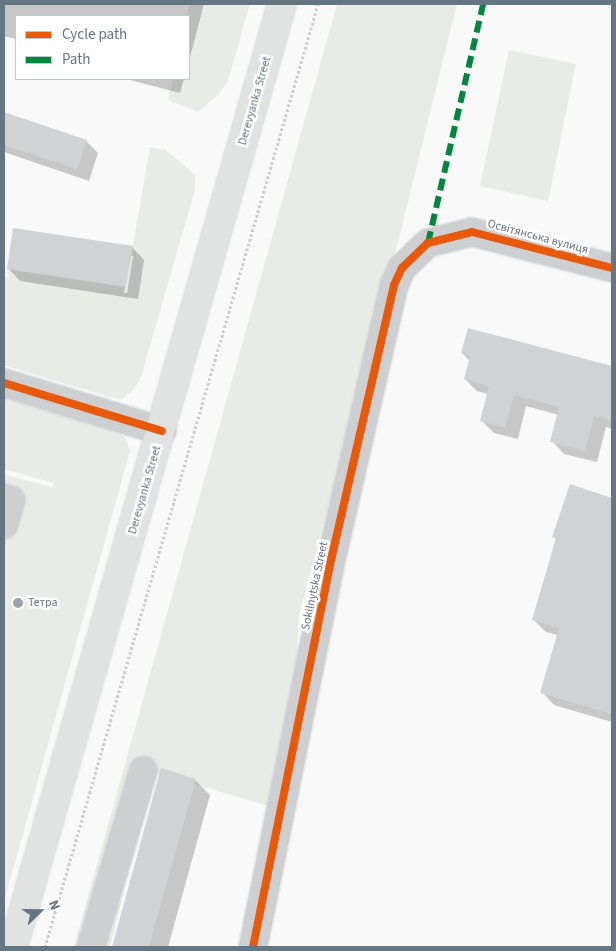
<!DOCTYPE html>
<html>
<head>
<meta charset="utf-8">
<style>
  body { margin:0 }
  #map { position:relative; width:616px; height:951px; overflow:hidden; background:#f9f9f9; font-family:"Source Sans 3",sans-serif }
  div>[style] { position:absolute }
  .green>* { inset:0; background:#e8ebe6 }
  .shadow>* { inset:0; background:#0003 }
  .building>* { inset:0; background:#d0d2d3 }
  .path>* { height:3px; margin-top:-1.5px; transform-origin:0; background:repeating-linear-gradient(90deg,#cbcccd 0 2.5px,transparent 0 5px) }
  .roads { filter:drop-shadow(0 0 1px #d5d6d7) drop-shadow(0 0 1px #d5d6d7) }
  .minor>* { height:28px; margin:-14px; padding:0 14px; transform-origin:14px; border-radius:14px; background:#cecfd0 }
  .major>* { height:28px; margin:-14px; padding:0 14px; transform-origin:14px; border-radius:14px; background:#e1e2e2 }
  .quiet>* { height:6px; margin-top:-3px; transform-origin:0; background:repeating-linear-gradient(90deg,#00873e 0 12px,transparent 0 18px) }
  .cycleway>* { height:8px; margin:-4px; padding:0 4px; transform-origin:4px; border-radius:4px; background:#e8590c }
  .dots>* { width:14px; height:14px; translate:-50% -50%; box-sizing:border-box; border:2px solid #fff; border-radius:50% }
  span { translate:-50% -50%; white-space:nowrap; text-align:center; line-height:1.15; -webkit-text-stroke:5px #fff; paint-order:stroke }
  .street-label { font-size:12px; color:#657683 }
  .poi-label { font-size:12px; color:#657683 }
  .left { translate:0 -50%; text-align:left }
  .frame { position:absolute; inset:0; border:5px solid #657683; pointer-events:none }
  .legend { position:absolute; left:15px; top:15px; width:175px; height:65px; box-sizing:border-box; background:#fff; border:1px solid #c1c8cd; margin:0; padding:6px 9px; list-style:none; font-size:15px; color:#657683 }
  .legend li { display:flex; align-items:center; gap:10px; height:25px }
  .legend b { width:25px; border:1px solid #c1c8cd }
  .north { position:absolute; left:15px; top:886px; width:50px; height:50px; -webkit-text-stroke:4px #fff; paint-order:stroke; rotate:68deg; font-size:14px; font-weight:700; line-height:20px; text-align:center; color:#657683 }
  .north::after { content:''; display:block; margin:auto; width:18px; height:22px; background:#657683; clip-path:polygon(50% 0,100% 100%,50% 72%,0 100%) }
</style>
</head>
<body>
<div id="map">
  <div class="green">
    <i style="clip-path:polygon(190px 4px,250px 4px,228px 81px,219px 94px,198px 112px,168px 100px,173px 79px,189px 79px,189px 16px,187px 16px)"></i>
    <i style="clip-path:polygon(337px 4px,457px 4px,387px 287px,299px 615px,288px 812px,154px 772px,110px 947px,74px 947px)"></i>
    <i style="clip-path:polygon(509px 50px,576px 64px,548px 201px,480px 186px)"></i>
    <i style="clip-path:polygon(150px 147px,166px 150px,195px 175px,195px 190px,141px 377px,134px 389px,122px 399px,109px 397px,4px 365px,4px 277px,9px 277px,7px 269px,126px 287px)"></i>
    <i style="clip-path:polygon(4px 393px,109px 425px,126px 439px,130px 451px,4px 902px,4px 474px,52px 487px,54px 483px,4px 469px)"></i>
  </div>
  <div class="shadow">
    <i style="clip-path:polygon(4px 4px,204px 4px,189px 61px,189px 16px,16px 16px,16px 39px,4px 36px)"></i>
    <i style="clip-path:polygon(126px 79px,184px 79px,180px 93px)"></i>
    <i style="clip-path:polygon(4px 114px,86px 141px,98px 153px,89px 181px,4px 152px)"></i>
    <i style="clip-path:polygon(evenodd,132px 247px,144px 260px,138px 299px,20px 281px,8px 268px,132px 247px,130px 256px,133px 256px,127px 293px,124px 293px,130px 256px)"></i>
    <i style="clip-path:polygon(468px 330px,612px 368px,612px 429px,606px 427px,597px 462px,564px 454px,552px 441px,559px 415px,526px 406px,518px 439px,494px 433px,481px 420px,488px 394px,477px 391px,465px 379px,470px 361px,462px 353px)"></i>
    <i style="clip-path:polygon(571px 485px,612px 499px,612px 722px,554px 705px,542px 692px,558px 635px,546px 632px,534px 620px,557px 540px,553px 536px)"></i>
    <i style="clip-path:polygon(161px 770px,195px 780px,210px 795px,168px 947px,113px 947px)"></i>
  </div>
  <div class="building">
    <i style="clip-path:polygon(4px 112px,87px 140px,77px 169px,4px 145px)"></i>
    <i style="clip-path:polygon(13px 228px,133px 246px,126px 287px,7px 269px)"></i>
    <i style="clip-path:polygon(468px 328px,612px 366px,612px 421px,594px 416px,585px 451px,550px 442px,559px 407px,514px 395px,505px 428px,480px 421px,489px 386px,464px 379px,470px 356px,461px 353px)"></i>
    <i style="clip-path:polygon(570px 484px,612px 498px,612px 714px,540px 693px,559px 628px,532px 620px,556px 538px,552px 537px)"></i>
    <i style="clip-path:polygon(161px 768px,196px 779px,149px 947px,112px 947px)"></i>
  </div>
  <div class="path">
    <i style="left:45px;top:947px;width:982px;rotate:-73.85deg"></i>
  </div>
  <div class="roads">
    <div class="minor">
      <i style="left:4px;top:383px;width:165px;rotate:16.9deg"></i>
      <i style="left:4px;top:498px;width:7px;rotate:16deg"></i>
      <i style="left:11px;top:500px;width:26px;rotate:106deg"></i>
      <i style="left:91px;top:947px;width:184px;rotate:-73.5deg"></i>
      <i style="left:253px;top:947px;width:399px;rotate:-78.6deg"></i>
      <i style="left:332px;top:556px;width:278px;rotate:-77.1deg"></i>
      <i style="left:394px;top:285px;width:19px;rotate:-65deg"></i>
      <i style="left:402px;top:268px;width:36px;rotate:-44deg"></i>
      <i style="left:428px;top:243px;width:45px;rotate:-14deg"></i>
      <i style="left:472px;top:232px;width:145px;rotate:14.4deg"></i>
    </div>
    <div class="major">
      <i style="left:13px;top:947px;width:981px;rotate:-74.08deg"></i>
    </div>
  </div>
  <div class="quiet">
    <i style="left:428px;top:243px;width:245px;rotate:-77deg"></i>
  </div>
  <div class="cycleway">
    <i style="left:4px;top:383px;width:165px;rotate:16.9deg"></i>
    <i style="left:253px;top:947px;width:399px;rotate:-78.6deg"></i>
    <i style="left:332px;top:556px;width:278px;rotate:-77.1deg"></i>
    <i style="left:394px;top:285px;width:19px;rotate:-65deg"></i>
    <i style="left:402px;top:268px;width:36px;rotate:-44deg"></i>
    <i style="left:428px;top:243px;width:45px;rotate:-14deg"></i>
    <i style="left:472px;top:232px;width:145px;rotate:14.4deg"></i>
  </div>
  <div class="dots">
    <i style="left:18px;top:603px;background:#99a4ac"></i>
  </div>
  <div class="street-label">
    <span style="left:255px;top:101px;rotate:-74deg">Derevyanka Street</span>
    <span style="left:538px;top:237px;rotate:15deg">Освітянська вулиця</span>
    <span style="left:145px;top:490px;rotate:-74deg">Derevyanka Street</span>
    <span style="left:315px;top:586px;rotate:-78deg">Sokilnytska Street</span>
  </div>
  <div class="poi-label">
    <span class="left" style="left:28px;top:603px">Тетра</span>
  </div>
  <div class="frame"></div>
  <ul class="legend">
  <li><b style="height:6px;background:#e8590c"></b>Cycle path</li>
  <li><b style="height:6px;background:#00873e"></b>Path</li>
  </ul>
  <div class="north">N</div>
</div>
</body>
</html>
